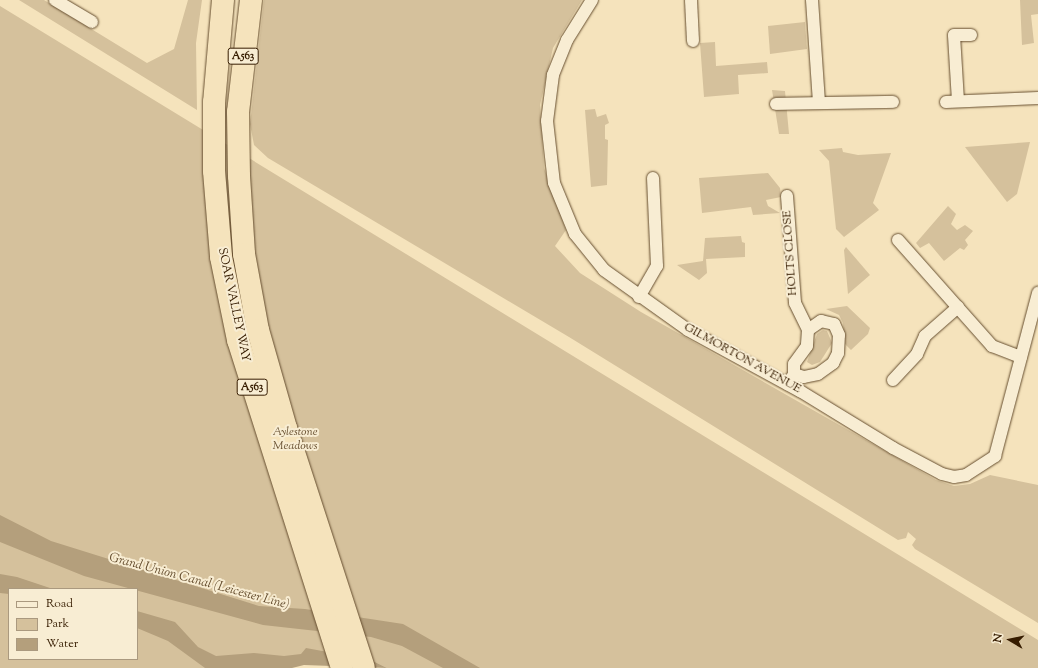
<!DOCTYPE html>
<html>
<head>
<meta charset="utf-8">
<style>
  body { margin:0 }
  #map { position:relative; width:1038px; height:668px; overflow:hidden; background:#f5e3bc; font-family:"Sorts Mill Goudy",serif }
  div>[style] { position:absolute }
  .green>* { inset:0; background:#d5c19c }
  .water>* { inset:0; background:#b49f7c }
  .roads { filter:drop-shadow(0 0 1px #664e2f) drop-shadow(0 0 1px #664e2f) }
  .street>* { height:12px; margin:-6px; padding:0 6px; transform-origin:6px; border-radius:6px; background:#f8edd3 }
  .highway>* { height:22px; margin:-11px; padding:0 11px; transform-origin:11px; border-radius:11px; background:#f5e3bc }
  span { translate:-50% -50%; white-space:nowrap; text-align:center; line-height:1.15; -webkit-text-stroke:4px #f8edd3; paint-order:stroke }
  .shield-label span { padding:1px 3px; background:#f8edd3; border:1px solid; border-radius:3px; -webkit-text-stroke-width:0 }
  .shield-label { font-size:11px; color:#361c00; font-weight:700 }
  .street-label { font-size:12px; color:#361c00 }
  .park-label { font-size:12px; color:#664e2f; font-style:italic }
  .water-label { font-size:13px; color:#624a2b; font-style:italic }
  .legend { position:absolute; left:8px; top:588px; width:130px; height:72px; box-sizing:border-box; background:#f8edd3; border:1px solid #aa997f; margin:0; padding:5px 7px; list-style:none; font-size:12px; color:#361c00 }
  .legend li { display:flex; align-items:center; gap:8px; height:20px }
  .legend b { width:20px; border:1px solid #aa997f }
  .north { position:absolute; left:990px; top:620px; width:40px; height:40px; -webkit-text-stroke:3px #f8edd3; paint-order:stroke; rotate:279deg; font-size:11px; font-weight:700; line-height:16px; text-align:center; color:#361c00 }
  .north::after { content:''; display:block; margin:auto; width:14px; height:18px; background:#361c00; clip-path:polygon(50% 0,100% 100%,50% 72%,0 100%) }
</style>
</head>
<body>
<div id="map">
  <div class="green">
    <i style="clip-path:polygon(19px 0,44px 0,147px 63px,174px 49px,188px 0,202px 0,196px 43px,197px 110px)"></i>
    <i style="clip-path:polygon(264px 0,582px 0,553px 48px,540px 105px,544px 168px,566px 230px,555px 246px,580px 273px,641px 312px,936px 480px,954px 486px,970px 484px,990px 475px,1038px 485px,1038px 623px,915px 549px,912px 545px,916px 539px,908px 532px,906px 538px,898px 540px,569px 337px,268px 158px,254px 145px,250px 124px)"></i>
    <i style="clip-path:polygon(1020px 0,1038px 0,1038px 14px,1031px 15px,1034px 43px,1022px 45px)"></i>
    <i style="clip-path:polygon(evenodd,0 6px,1038px 640px,1038px 668px,387px 668px,371px 660px,254px 668px,0 668px,0 6px,9px 589px,137px 589px,137px 659px,9px 659px,9px 589px)"></i>
    <i style="clip-path:polygon(805px 22px,807px 49px,770px 54px,768px 26px)"></i>
    <i style="clip-path:polygon(715px 42px,716px 66px,767px 62px,768px 73px,738px 75px,739px 94px,704px 97px,700px 43px)"></i>
    <i style="clip-path:polygon(772px 90px,785px 91px,789px 134px,779px 134px)"></i>
    <i style="clip-path:polygon(595px 109px,597px 117px,606px 114px,609px 123px,605px 125px,605px 139px,608px 140px,607px 185px,591px 187px,585px 110px)"></i>
    <i style="clip-path:polygon(1030px 142px,1017px 194px,1007px 202px,965px 147px)"></i>
    <i style="clip-path:polygon(842px 148px,843px 152px,858px 155px,891px 153px,873px 203px,879px 210px,844px 237px,836px 229px,829px 161px,819px 150px)"></i>
    <i style="clip-path:polygon(768px 173px,780px 188px,781px 197px,766px 200px,768px 206px,780px 213px,753px 215px,751px 207px,702px 213px,699px 178px)"></i>
    <i style="clip-path:polygon(948px 206px,956px 214px,951px 224px,957px 230px,965px 225px,973px 231px,965px 240px,968px 245px,964px 250px,960px 248px,944px 261px,929px 243px,920px 248px,916px 243px)"></i>
    <i style="clip-path:polygon(741px 236px,742px 242px,745px 243px,745px 257px,706px 259px,707px 273px,699px 280px,677px 265px,703px 261px,705px 238px)"></i>
    <i style="clip-path:polygon(846px 247px,870px 275px,848px 294px,844px 250px)"></i>
    <i style="clip-path:polygon(847px 306px,870px 328px,868px 334px,851px 350px,845px 344px,843px 323px,839px 315px,826px 309px)"></i>
    <i style="clip-path:polygon(823px 330px,827px 331px,832px 343px,820px 362px,812px 365px,807px 362px,817px 334px)"></i>
  </div>
  <div class="water">
    <i style="clip-path:polygon(0 515px,51px 541px,259px 606px,305px 609px,403px 624px,480px 668px,443px 668px,402px 646px,371px 637px,263px 625px,84px 576px,0 542px)"></i>
    <i style="clip-path:polygon(0 574px,17px 577px,53px 589px,9px 589px,9px 594px,0 593px)"></i>
    <i style="clip-path:polygon(137px 611px,175px 622px,198px 647px,216px 656px,254px 653px,284px 656px,301px 654px,306px 648px,371px 660px,387px 668px,304px 665px,292px 668px,205px 668px,168px 641px,137px 628px)"></i>
  </div>
  <div class="roads">
    <div class="street">
      <i style="left:55px;top:0;width:43px;rotate:30.7deg"></i>
      <i style="left:592px;top:0;width:47px;rotate:122deg"></i>
      <i style="left:567px;top:40px;width:38px;rotate:112deg"></i>
      <i style="left:553px;top:75px;width:46px;rotate:97.4deg"></i>
      <i style="left:547px;top:121px;width:62px;rotate:83.6deg"></i>
      <i style="left:554px;top:183px;width:55px;rotate:67.6deg"></i>
      <i style="left:575px;top:234px;width:46px;rotate:51.1deg"></i>
      <i style="left:604px;top:270px;width:103px;rotate:35.5deg"></i>
      <i style="left:688px;top:330px;width:128px;rotate:28.6deg"></i>
      <i style="left:800px;top:391px;width:109px;rotate:31.5deg"></i>
      <i style="left:893px;top:448px;width:55px;rotate:28deg"></i>
      <i style="left:942px;top:474px;width:12px;rotate:14deg"></i>
      <i style="left:954px;top:477px;width:12px;rotate:-9deg"></i>
      <i style="left:966px;top:475px;width:35px;rotate:-33deg"></i>
      <i style="left:995px;top:456px;width:169px;rotate:-75.2deg"></i>
      <i style="left:691px;top:0;width:41px;rotate:87.2deg"></i>
      <i style="left:812px;top:0;width:102px;rotate:86.1deg"></i>
      <i style="left:958px;top:101px;width:66px;rotate:-93.5deg"></i>
      <i style="left:954px;top:35px;width:17px"></i>
      <i style="left:946px;top:102px;width:92px;rotate:-2.5deg"></i>
      <i style="left:776px;top:104px;width:117px;rotate:-1deg"></i>
      <i style="left:787px;top:196px;width:107px;rotate:85.7deg"></i>
      <i style="left:795px;top:303px;width:30px;rotate:64deg"></i>
      <i style="left:808px;top:330px;width:16px;rotate:94deg"></i>
      <i style="left:807px;top:346px;width:22px;rotate:126deg"></i>
      <i style="left:794px;top:364px;width:10px;rotate:90deg"></i>
      <i style="left:794px;top:374px;width:12px;rotate:121deg"></i>
      <i style="left:898px;top:240px;width:142px;rotate:48.4deg"></i>
      <i style="left:992px;top:346px;width:31px;rotate:21deg"></i>
      <i style="left:639px;top:297px;width:36px;rotate:-60deg"></i>
      <i style="left:657px;top:266px;width:88px;rotate:-92.6deg"></i>
      <i style="left:794px;top:374px;width:10px;rotate:17deg"></i>
      <i style="left:804px;top:377px;width:14px;rotate:-12deg"></i>
      <i style="left:818px;top:374px;width:19px;rotate:-36deg"></i>
      <i style="left:833px;top:363px;width:11px;rotate:-63deg"></i>
      <i style="left:838px;top:353px;width:18px;rotate:-87deg"></i>
      <i style="left:839px;top:335px;width:12px;rotate:-114deg"></i>
      <i style="left:834px;top:324px;width:13px;rotate:-167deg"></i>
      <i style="left:821px;top:321px;width:16px;rotate:145deg"></i>
      <i style="left:893px;top:380px;width:35px;rotate:-47deg"></i>
      <i style="left:917px;top:354px;width:20px;rotate:-66deg"></i>
      <i style="left:925px;top:336px;width:44px;rotate:-41.3deg"></i>
    </div>
    <div class="highway">
      <i style="left:223px;top:0;width:102px;rotate:95deg"></i>
      <i style="left:214px;top:102px;width:69px;rotate:90deg"></i>
      <i style="left:214px;top:171px;width:86px;rotate:85.3deg"></i>
      <i style="left:221px;top:257px;width:85px;rotate:78.4deg"></i>
      <i style="left:238px;top:340px;width:344px;rotate:72.4deg"></i>
      <i style="left:251px;top:0;width:113px;rotate:96.6deg"></i>
      <i style="left:238px;top:112px;width:64px;rotate:89.1deg"></i>
      <i style="left:239px;top:176px;width:78px;rotate:86.3deg"></i>
      <i style="left:244px;top:254px;width:77px;rotate:79.6deg"></i>
      <i style="left:258px;top:330px;width:102px;rotate:74.1deg"></i>
      <i style="left:286px;top:428px;width:252px;rotate:72deg"></i>
    </div>
  </div>
  <div class="shield-label">
    <span style="left:243px;top:56px">A563</span>
    <span style="left:252px;top:387px">A563</span>
  </div>
  <div class="street-label">
    <span style="left:791px;top:253px;rotate:-94deg">HOLTS CLOSE</span>
    <span style="left:233px;top:305px;rotate:78deg">SOAR VALLEY WAY</span>
    <span style="left:742px;top:359px;rotate:29deg">GILMORTON AVENUE</span>
  </div>
  <div class="park-label">
    <span style="left:295px;top:440px">Aylestone<br>Meadows</span>
  </div>
  <div class="water-label">
    <span style="left:199px;top:582px;rotate:15deg">Grand Union Canal (Leicester Line)</span>
  </div>
  <ul class="legend">
  <li><b style="height:5px;background:#f8edd3"></b>Road</li>
  <li><b style="height:11px;background:#d5c19c"></b>Park</li>
  <li><b style="height:11px;background:#b49f7c"></b>Water</li>
  </ul>
  <div class="north">N</div>
</div>
</body>
</html>
